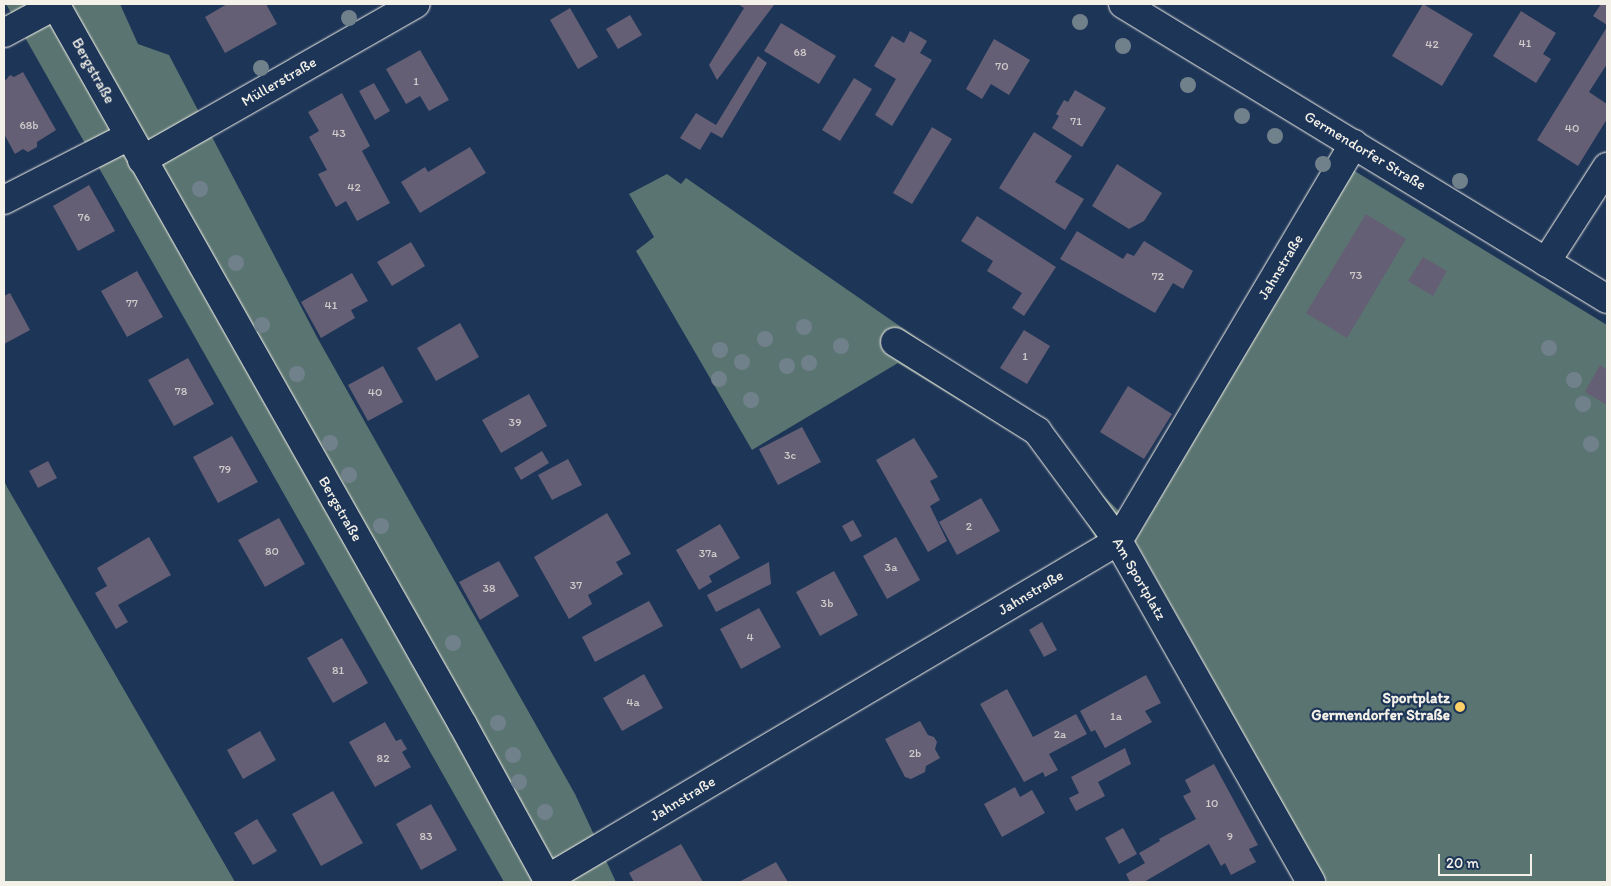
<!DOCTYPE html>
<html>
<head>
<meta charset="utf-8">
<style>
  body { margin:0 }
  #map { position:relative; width:1611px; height:886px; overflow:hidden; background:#1d3557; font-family:Itim,sans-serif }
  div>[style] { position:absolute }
  .green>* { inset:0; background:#5a7471 }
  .building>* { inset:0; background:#655f75 }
  .roads { filter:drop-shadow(0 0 1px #f4f1e8) drop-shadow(0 0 1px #f4f1e8) }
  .minor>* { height:28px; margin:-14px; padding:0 14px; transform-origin:14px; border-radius:14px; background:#1d3557 }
  .major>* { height:28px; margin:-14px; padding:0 14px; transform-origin:14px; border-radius:14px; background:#1d3557 }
  .trees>* { width:16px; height:16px; margin:-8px; border-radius:50%; background:#71818c }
  .dots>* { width:14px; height:14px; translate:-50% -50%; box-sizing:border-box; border:2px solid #1d3557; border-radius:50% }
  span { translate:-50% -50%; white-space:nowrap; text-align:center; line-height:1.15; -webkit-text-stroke:4.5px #1d3557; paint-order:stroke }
  .number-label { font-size:12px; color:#d0cccb }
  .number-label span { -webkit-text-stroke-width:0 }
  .street-label { font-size:15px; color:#f4f1e8 }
  .poi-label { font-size:15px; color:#f4f1e8; font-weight:700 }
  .right { translate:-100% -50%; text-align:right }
  .frame { position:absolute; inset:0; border:5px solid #f4f1e8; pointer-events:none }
  .scale { position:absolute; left:1438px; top:854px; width:94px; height:22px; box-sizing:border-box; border:2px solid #f4f1e8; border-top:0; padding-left:6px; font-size:15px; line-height:18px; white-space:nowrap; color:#f4f1e8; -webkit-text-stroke:4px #1d3557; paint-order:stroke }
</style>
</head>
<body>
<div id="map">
  <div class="green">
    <i style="clip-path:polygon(6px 4px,120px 4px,138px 44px,169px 55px,318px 339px,575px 794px,616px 882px,504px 882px)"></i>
    <i style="clip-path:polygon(1353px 170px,1607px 325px,1607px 882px,1327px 882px,1135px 541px)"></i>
    <i style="clip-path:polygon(667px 174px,681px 184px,686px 178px,1057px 435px,1086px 479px,1120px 512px,1097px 540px,1045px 452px,898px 363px,752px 450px,636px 251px,654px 237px,629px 194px)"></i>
    <i style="clip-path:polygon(4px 480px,7px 487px,235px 882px,4px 882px)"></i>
  </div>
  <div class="building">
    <i style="clip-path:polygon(227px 4px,266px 4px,277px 24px,225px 53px,205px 17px)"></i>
    <i style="clip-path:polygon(738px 4px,774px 5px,717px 80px,709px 65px,744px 8px)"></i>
    <i style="clip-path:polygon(1423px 4px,1473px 34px,1442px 86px,1392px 56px)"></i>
    <i style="clip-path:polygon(1601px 4px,1607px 4px,1607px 25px,1593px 16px)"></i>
    <i style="clip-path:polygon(570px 8px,598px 57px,578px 69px,550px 20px)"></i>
    <i style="clip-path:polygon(1521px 11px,1556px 33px,1543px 54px,1551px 59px,1536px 83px,1493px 56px)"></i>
    <i style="clip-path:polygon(630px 15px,642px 35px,618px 49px,606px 29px)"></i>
    <i style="clip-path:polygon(781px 23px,836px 56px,819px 84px,764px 51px)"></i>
    <i style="clip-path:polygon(1607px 27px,1607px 64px,1589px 92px,1607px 104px,1607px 119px,1578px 166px,1537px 140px)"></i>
    <i style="clip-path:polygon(910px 31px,927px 41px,920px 53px,932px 60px,892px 126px,875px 115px,896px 79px,874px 66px,892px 36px,904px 43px)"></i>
    <i style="clip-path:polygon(994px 39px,1030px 60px,1009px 95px,991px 84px,982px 99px,966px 89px)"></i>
    <i style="clip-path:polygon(420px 50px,449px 100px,429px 111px,420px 96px,406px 104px,386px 69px)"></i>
    <i style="clip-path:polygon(758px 56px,767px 63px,722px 138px,711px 132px,700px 150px,680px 138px,696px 113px,716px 125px)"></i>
    <i style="clip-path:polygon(23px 72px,56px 130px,37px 142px,37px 147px,28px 152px,23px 149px,15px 154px,4px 134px,4px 82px,10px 75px,14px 77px)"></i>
    <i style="clip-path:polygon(854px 78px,872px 89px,840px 141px,822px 130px)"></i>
    <i style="clip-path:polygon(374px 83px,390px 111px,375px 120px,359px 91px)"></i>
    <i style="clip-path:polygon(1075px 90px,1106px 108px,1082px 147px,1052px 128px,1059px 116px,1056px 114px,1064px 100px,1068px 102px)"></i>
    <i style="clip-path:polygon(342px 93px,370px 146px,362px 151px,390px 203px,357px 221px,346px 201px,336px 207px,318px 174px,327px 170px,309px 137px,319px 131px,308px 112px)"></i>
    <i style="clip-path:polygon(932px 127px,952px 139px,912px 204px,893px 193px)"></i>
    <i style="clip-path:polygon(1034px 132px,1072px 156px,1055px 182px,1084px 199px,1065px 230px,999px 188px)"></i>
    <i style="clip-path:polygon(470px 147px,486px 173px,420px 213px,401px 182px,425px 167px,428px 172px)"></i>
    <i style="clip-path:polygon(1117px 164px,1162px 193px,1144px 221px,1129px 229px,1092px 206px)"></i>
    <i style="clip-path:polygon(89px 185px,115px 231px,78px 251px,53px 206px)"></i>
    <i style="clip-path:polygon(1366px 214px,1406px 239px,1347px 338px,1306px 313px)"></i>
    <i style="clip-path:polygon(977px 216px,1056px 267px,1024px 316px,1012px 308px,1022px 293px,987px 271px,993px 261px,961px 241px)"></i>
    <i style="clip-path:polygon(1077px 231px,1123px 259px,1127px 253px,1134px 256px,1144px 241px,1193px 271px,1183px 289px,1173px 283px,1155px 313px,1060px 259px)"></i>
    <i style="clip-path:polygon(411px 242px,425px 266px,392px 286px,377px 262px)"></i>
    <i style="clip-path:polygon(1423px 257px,1447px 271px,1433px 296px,1408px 281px)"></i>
    <i style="clip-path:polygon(137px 271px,163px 317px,127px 337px,101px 291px)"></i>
    <i style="clip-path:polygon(352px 273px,368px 301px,351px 310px,355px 318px,321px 338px,301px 302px)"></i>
    <i style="clip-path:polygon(10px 293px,30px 330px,4px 344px,4px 296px)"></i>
    <i style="clip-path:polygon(460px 323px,479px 357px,436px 381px,417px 348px)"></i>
    <i style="clip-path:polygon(1024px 330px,1050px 346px,1027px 384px,1000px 368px)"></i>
    <i style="clip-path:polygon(188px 358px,214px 404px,174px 426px,148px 380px)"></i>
    <i style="clip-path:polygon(1600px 365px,1607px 370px,1607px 405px,1585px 392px)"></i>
    <i style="clip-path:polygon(383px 366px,403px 402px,368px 421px,348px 385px)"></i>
    <i style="clip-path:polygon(1128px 386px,1172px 414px,1144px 459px,1100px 432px)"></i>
    <i style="clip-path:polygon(529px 394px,547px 426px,501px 453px,482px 420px)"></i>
    <i style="clip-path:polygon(802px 427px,821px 462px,778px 485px,759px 449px)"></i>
    <i style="clip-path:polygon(232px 436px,258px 482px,218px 503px,193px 457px)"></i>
    <i style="clip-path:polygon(914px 438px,938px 477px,930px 481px,940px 500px,930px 506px,947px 541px,928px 552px,876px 460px)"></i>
    <i style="clip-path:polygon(542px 451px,549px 463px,521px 480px,514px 468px)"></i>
    <i style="clip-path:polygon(568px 459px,582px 485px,552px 500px,538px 475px)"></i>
    <i style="clip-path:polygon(48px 461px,57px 478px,38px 488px,29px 471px)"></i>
    <i style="clip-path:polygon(981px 498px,1000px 531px,957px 555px,939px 522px)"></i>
    <i style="clip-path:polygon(607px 513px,631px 554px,616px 562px,623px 574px,588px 595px,592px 604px,569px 619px,534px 557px)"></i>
    <i style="clip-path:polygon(279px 518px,305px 564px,265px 587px,238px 540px)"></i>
    <i style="clip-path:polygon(853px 520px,862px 536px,851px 542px,842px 526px)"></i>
    <i style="clip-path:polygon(720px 524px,740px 558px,709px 576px,712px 582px,699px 590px,676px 550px)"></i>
    <i style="clip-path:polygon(149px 537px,171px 575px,118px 605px,128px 622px,116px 629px,95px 593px,107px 586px,97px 568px)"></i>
    <i style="clip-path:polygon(896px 537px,920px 580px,887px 599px,863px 556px)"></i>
    <i style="clip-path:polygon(499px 561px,519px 596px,480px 620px,459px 582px)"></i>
    <i style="clip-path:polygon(769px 562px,771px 584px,716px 612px,707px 595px)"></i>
    <i style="clip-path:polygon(834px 571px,858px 615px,820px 636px,796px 592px)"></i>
    <i style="clip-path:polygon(649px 601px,663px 626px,595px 662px,582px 637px)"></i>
    <i style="clip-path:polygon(759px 608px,781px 647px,741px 669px,720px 629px)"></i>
    <i style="clip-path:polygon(1042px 622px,1057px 650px,1044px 657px,1029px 630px)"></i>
    <i style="clip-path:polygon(342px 638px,368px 683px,333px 703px,307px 658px)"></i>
    <i style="clip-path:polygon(644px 674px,663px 708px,622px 731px,603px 698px)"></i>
    <i style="clip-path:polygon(1146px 675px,1161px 703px,1145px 711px,1152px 722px,1105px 748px,1095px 730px,1091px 732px,1080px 711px)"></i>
    <i style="clip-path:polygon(1007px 689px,1033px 737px,1076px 714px,1087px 734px,1049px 754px,1058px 770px,1045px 777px,1043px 772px,1024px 782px,980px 704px)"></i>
    <i style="clip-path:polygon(920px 721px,928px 735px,934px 737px,937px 742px,935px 749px,940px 758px,926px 766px,925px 772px,911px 779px,905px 777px,885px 739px)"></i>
    <i style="clip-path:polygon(385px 722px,396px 741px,401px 739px,407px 749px,402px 752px,411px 767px,375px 787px,349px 742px)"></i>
    <i style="clip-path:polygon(260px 731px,276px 760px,243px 779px,227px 750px)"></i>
    <i style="clip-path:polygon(1125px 748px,1131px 764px,1098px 782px,1105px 796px,1076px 811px,1069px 798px,1079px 793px,1071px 777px)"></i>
    <i style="clip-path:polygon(1214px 764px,1258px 845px,1249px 849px,1256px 862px,1231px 875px,1225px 863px,1221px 866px,1209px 844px,1144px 882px,1130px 882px,1126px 874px,1145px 863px,1139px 853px,1160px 841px,1159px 839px,1196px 819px,1183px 796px,1191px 792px,1185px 780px)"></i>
    <i style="clip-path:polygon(1015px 787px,1020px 797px,1032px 790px,1045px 813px,1002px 837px,984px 804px)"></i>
    <i style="clip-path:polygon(333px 791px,363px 843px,321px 866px,292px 814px)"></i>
    <i style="clip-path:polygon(431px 804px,457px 850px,421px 870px,396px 824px)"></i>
    <i style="clip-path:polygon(257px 819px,277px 851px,253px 865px,234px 833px)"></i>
    <i style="clip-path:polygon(1123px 828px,1137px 854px,1119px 864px,1105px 838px)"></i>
    <i style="clip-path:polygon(681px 844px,703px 882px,634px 882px,629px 873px)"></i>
    <i style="clip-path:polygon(776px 862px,788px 882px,739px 882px)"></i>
  </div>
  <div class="roads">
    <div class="minor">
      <i style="left:55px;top:4px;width:828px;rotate:60.5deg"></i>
      <i style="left:463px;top:725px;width:179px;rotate:61.3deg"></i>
      <i style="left:4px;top:33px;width:59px;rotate:-28.3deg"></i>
      <i style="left:142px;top:160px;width:315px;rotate:-29.7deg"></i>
      <i style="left:4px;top:200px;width:140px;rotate:-27.1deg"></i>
      <i style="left:1546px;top:262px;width:113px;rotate:-57.3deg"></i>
      <i style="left:895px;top:342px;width:168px;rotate:32.1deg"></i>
      <i style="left:1037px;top:431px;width:137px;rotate:53.6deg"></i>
      <i style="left:1118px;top:541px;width:392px;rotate:60.5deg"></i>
      <i style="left:547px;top:879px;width:664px;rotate:-30.62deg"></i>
      <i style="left:1118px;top:541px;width:462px;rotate:-59.3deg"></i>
    </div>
    <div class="major">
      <i style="left:1123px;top:4px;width:567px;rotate:31.36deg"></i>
    </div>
  </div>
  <div class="trees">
    <i style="left:349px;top:18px"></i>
    <i style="left:1080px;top:22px"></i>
    <i style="left:1123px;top:46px"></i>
    <i style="left:261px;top:68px"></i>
    <i style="left:1188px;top:85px"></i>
    <i style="left:1242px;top:116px"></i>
    <i style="left:1275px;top:136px"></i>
    <i style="left:1323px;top:164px"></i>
    <i style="left:1460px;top:181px"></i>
    <i style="left:200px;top:189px"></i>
    <i style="left:236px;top:263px"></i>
    <i style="left:262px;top:325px"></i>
    <i style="left:804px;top:327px"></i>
    <i style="left:765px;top:339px"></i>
    <i style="left:841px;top:346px"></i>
    <i style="left:1549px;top:348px"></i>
    <i style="left:720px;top:350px"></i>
    <i style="left:742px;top:362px"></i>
    <i style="left:809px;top:363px"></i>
    <i style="left:787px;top:366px"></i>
    <i style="left:297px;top:374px"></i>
    <i style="left:719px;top:379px"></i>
    <i style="left:1574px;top:380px"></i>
    <i style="left:751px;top:400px"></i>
    <i style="left:1583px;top:404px"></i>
    <i style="left:330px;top:443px"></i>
    <i style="left:1591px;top:444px"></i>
    <i style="left:349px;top:475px"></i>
    <i style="left:381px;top:526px"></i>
    <i style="left:453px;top:643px"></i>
    <i style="left:498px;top:723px"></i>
    <i style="left:513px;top:755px"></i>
    <i style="left:519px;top:782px"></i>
    <i style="left:545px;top:812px"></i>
  </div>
  <div class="dots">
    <i style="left:1460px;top:707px;background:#ffd166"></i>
  </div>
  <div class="number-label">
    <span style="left:1525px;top:44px">41</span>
    <span style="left:1432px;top:45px">42</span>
    <span style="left:800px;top:53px">68</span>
    <span style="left:1002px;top:67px">70</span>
    <span style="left:416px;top:82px">1</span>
    <span style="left:1076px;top:122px">71</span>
    <span style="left:29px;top:126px">68b</span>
    <span style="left:1572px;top:129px">40</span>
    <span style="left:339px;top:134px">43</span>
    <span style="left:354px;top:188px">42</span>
    <span style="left:84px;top:218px">76</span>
    <span style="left:1356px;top:276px">73</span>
    <span style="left:1158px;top:277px">72</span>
    <span style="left:132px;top:304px">77</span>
    <span style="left:331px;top:306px">41</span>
    <span style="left:1025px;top:357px">1</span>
    <span style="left:181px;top:392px">78</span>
    <span style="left:375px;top:393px">40</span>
    <span style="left:515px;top:423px">39</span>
    <span style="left:790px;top:456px">3c</span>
    <span style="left:225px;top:470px">79</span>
    <span style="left:969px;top:527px">2</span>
    <span style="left:272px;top:552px">80</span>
    <span style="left:708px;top:554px">37a</span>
    <span style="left:891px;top:568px">3a</span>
    <span style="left:576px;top:586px">37</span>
    <span style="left:489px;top:589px">38</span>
    <span style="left:827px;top:604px">3b</span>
    <span style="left:750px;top:638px">4</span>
    <span style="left:338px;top:671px">81</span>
    <span style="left:633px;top:703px">4a</span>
    <span style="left:1116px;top:717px">1a</span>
    <span style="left:1060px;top:735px">2a</span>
    <span style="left:915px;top:754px">2b</span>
    <span style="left:383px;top:759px">82</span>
    <span style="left:1212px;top:804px">10</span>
    <span style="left:426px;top:837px">83</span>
    <span style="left:1230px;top:837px">9</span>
  </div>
  <div class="street-label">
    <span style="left:93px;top:71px;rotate:61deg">Bergstraße</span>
    <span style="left:279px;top:82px;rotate:-30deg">Müllerstraße</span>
    <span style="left:1365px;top:151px;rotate:31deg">Germendorfer Straße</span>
    <span style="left:1281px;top:267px;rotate:-59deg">Jahnstraße</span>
    <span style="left:340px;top:509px;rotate:60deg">Bergstraße</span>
    <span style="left:1139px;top:579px;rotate:60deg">Am Sportplatz</span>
    <span style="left:1031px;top:593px;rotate:-31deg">Jahnstraße</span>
    <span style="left:683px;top:799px;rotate:-31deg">Jahnstraße</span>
  </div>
  <div class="poi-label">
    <span class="right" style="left:1450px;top:707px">Sportplatz<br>Germendorfer Straße</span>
  </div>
  <div class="frame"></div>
  <div class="scale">20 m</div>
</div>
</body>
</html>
